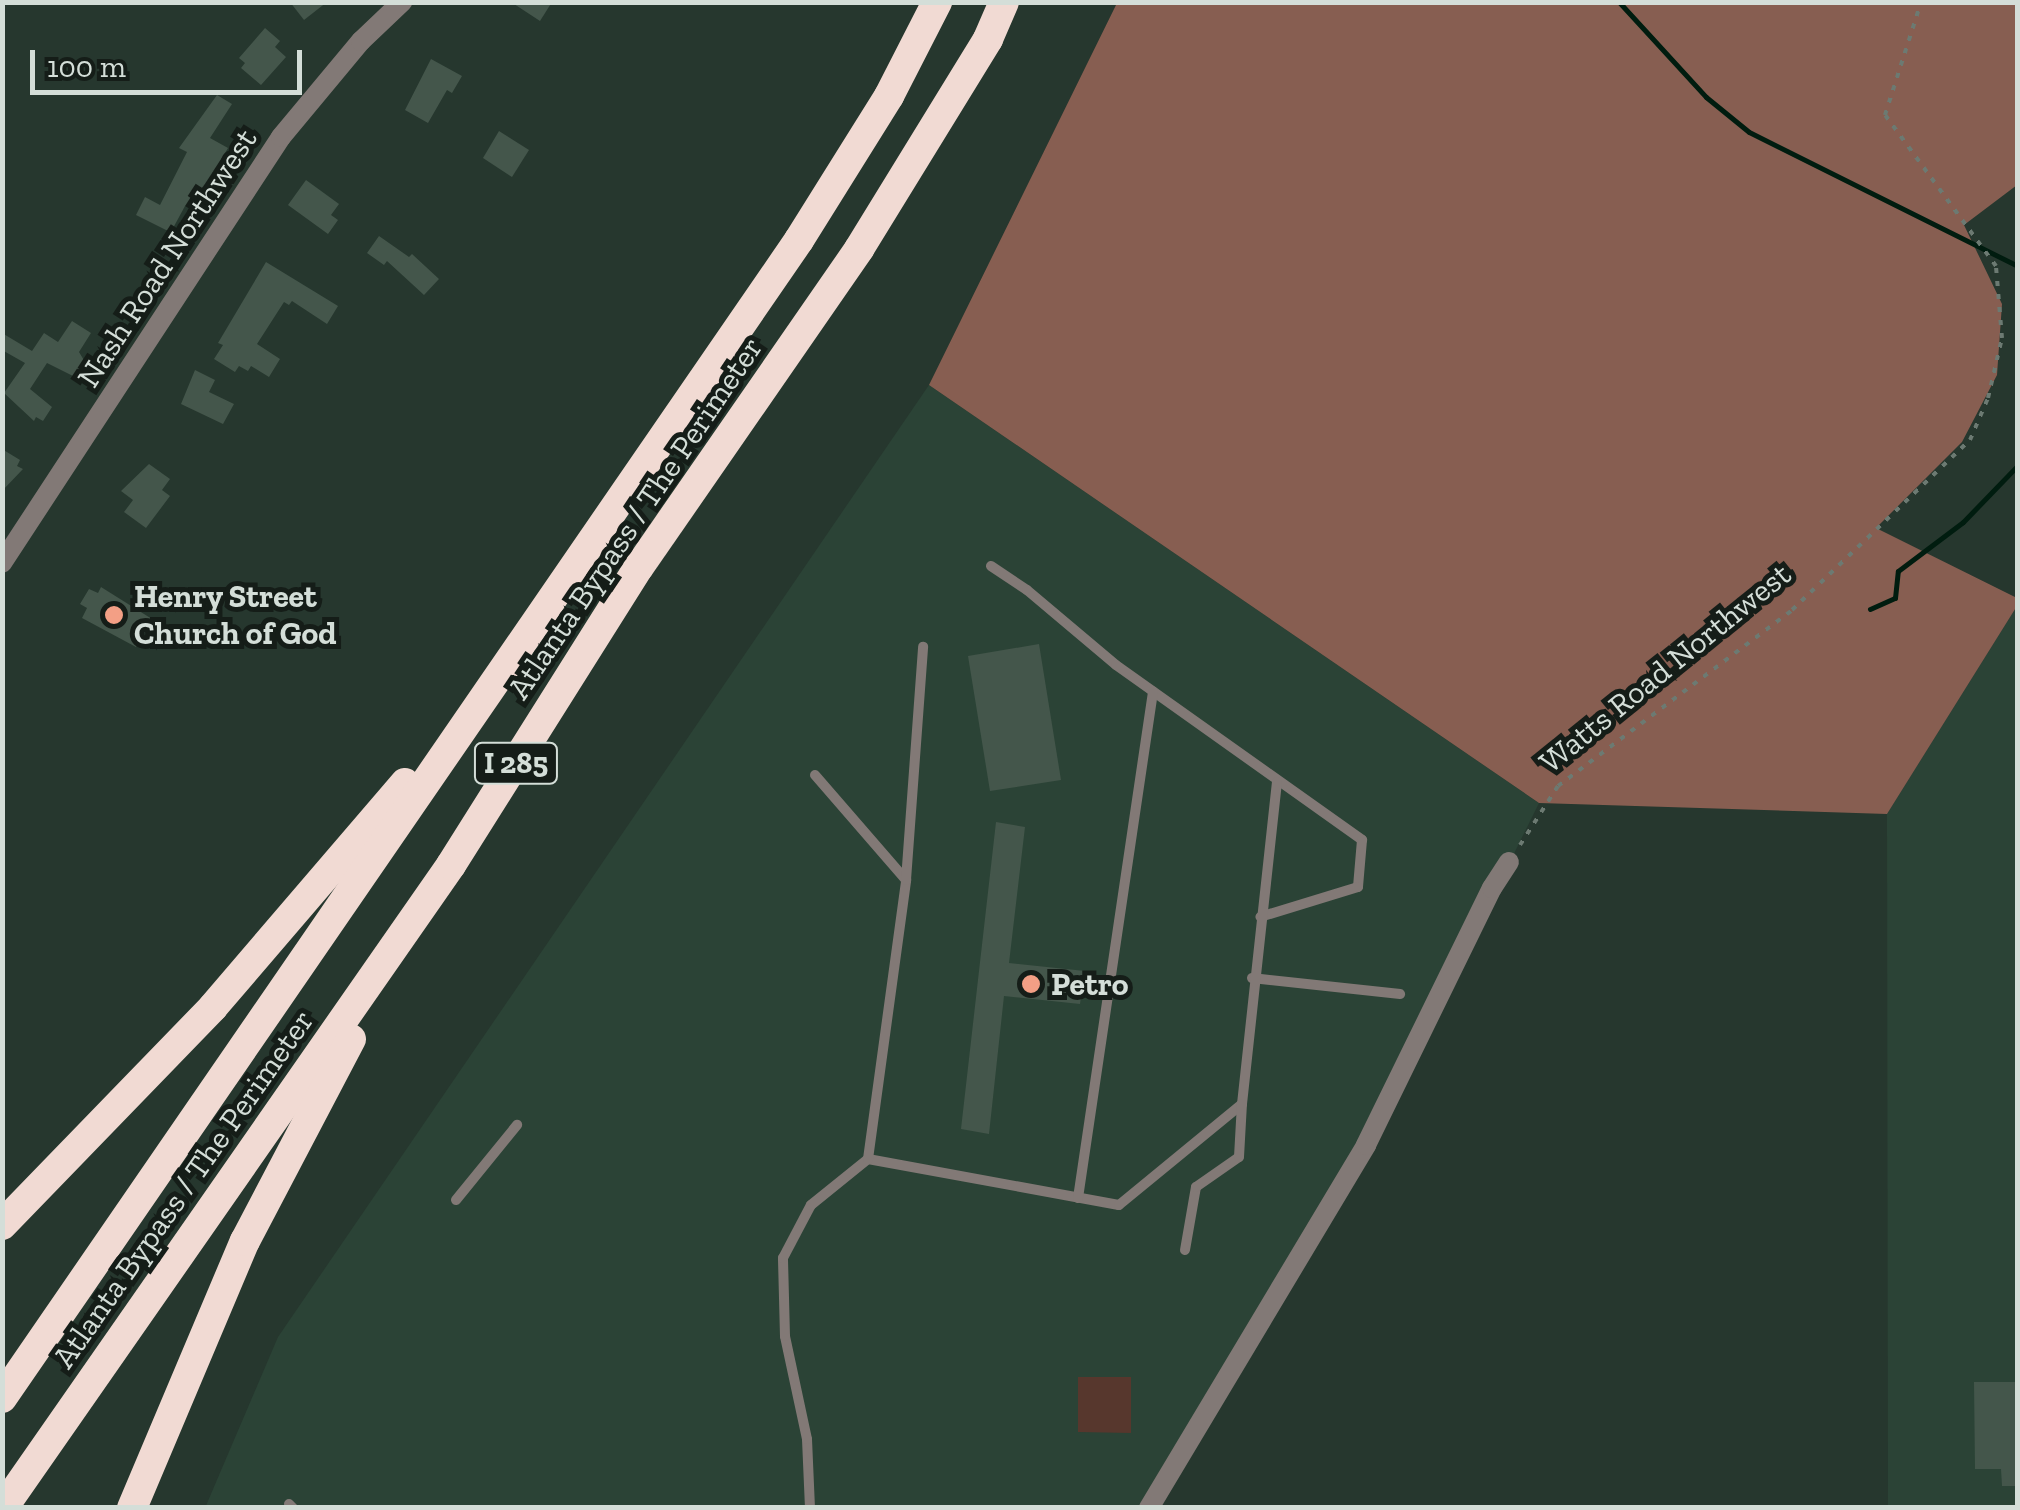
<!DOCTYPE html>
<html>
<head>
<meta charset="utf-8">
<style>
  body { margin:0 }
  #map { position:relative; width:2020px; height:1510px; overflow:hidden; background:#26372e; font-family:"Zilla Slab",serif }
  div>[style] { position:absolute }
  .built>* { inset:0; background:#2b4336 }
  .green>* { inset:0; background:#57372d }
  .forest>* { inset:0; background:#875e51 }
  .stream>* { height:5px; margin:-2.5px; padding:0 2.5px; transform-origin:2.5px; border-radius:2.5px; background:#001c0f }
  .building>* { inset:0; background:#44564b }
  .path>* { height:4px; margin-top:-2px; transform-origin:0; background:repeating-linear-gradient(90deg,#6c7a72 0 5px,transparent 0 13px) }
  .service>* { height:10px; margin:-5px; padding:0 5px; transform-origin:5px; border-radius:5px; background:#827976 }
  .minor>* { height:20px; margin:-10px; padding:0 10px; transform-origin:10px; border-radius:10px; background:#827976 }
  .motorway>* { height:30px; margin:-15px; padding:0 15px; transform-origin:15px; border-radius:15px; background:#f1dad3 }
  .dots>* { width:28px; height:28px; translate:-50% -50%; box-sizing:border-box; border:5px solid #151d18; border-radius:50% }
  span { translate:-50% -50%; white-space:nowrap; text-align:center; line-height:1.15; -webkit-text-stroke:10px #151d18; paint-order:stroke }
  .shield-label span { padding:2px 8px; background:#151d18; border:2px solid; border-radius:8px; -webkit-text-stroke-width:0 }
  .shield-label { font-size:30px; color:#d4ded8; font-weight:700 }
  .street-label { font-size:32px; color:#d4ded8 }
  .poi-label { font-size:32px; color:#d4ded8; font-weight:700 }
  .left { translate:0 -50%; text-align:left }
  .frame { position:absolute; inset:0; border:5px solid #d4ded8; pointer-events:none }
  .scale { position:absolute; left:30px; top:50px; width:272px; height:45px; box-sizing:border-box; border:5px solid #d4ded8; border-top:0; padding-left:12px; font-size:30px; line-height:35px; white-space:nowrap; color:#d4ded8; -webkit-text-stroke:8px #151d18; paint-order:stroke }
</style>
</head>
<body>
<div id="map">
  <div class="built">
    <i style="clip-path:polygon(929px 385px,1539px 803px,1357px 1172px,1158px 1507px,205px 1508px,278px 1337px)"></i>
    <i style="clip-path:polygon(2017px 606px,2017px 1507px,1888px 1507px,1887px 814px)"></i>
  </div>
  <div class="green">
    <i style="clip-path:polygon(1078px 1377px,1131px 1377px,1131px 1433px,1078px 1432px)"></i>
  </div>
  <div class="forest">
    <i style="clip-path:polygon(1117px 3px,2017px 3px,2017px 185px,1964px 225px,2002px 304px,1997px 375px,1962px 442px,1876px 528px,2017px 598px,2017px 606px,1887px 814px,1539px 803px,929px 385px)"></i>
  </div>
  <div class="stream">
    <i style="left:1619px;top:2px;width:129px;rotate:47.5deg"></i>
    <i style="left:1706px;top:97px;width:55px;rotate:39.1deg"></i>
    <i style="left:1749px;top:132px;width:301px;rotate:26.5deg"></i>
    <i style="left:1870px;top:609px;width:27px;rotate:-24deg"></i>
    <i style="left:1895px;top:598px;width:27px;rotate:-84deg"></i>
    <i style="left:1898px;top:571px;width:81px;rotate:-37deg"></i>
    <i style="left:1963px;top:522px;width:79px;rotate:-46deg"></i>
  </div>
  <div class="building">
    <i style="clip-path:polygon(290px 2px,327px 2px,304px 20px)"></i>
    <i style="clip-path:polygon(511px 2px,552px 2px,540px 21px)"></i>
    <i style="clip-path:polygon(265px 28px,280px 41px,275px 47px,286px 57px,261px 85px,241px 68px,245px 63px,239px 58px)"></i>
    <i style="clip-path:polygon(431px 59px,462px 76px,452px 93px,447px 90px,428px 123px,405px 110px)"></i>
    <i style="clip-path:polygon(217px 95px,232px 104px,210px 138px,228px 148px,194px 205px,185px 206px,172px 230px,166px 230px,136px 215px,145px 197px,160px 205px,187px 152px,179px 148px)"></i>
    <i style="clip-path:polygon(499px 131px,529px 150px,512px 177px,483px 158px)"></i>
    <i style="clip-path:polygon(306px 180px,339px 204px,331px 215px,338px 220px,328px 234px,288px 205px)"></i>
    <i style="clip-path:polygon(379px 236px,409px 257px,412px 254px,439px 279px,424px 295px,387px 261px,384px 265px,367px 253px)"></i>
    <i style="clip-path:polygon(266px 262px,338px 306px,327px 324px,292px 301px,289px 305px,284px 302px,257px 344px,280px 359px,269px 377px,251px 366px,248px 371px,239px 366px,235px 372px,214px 359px,223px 345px,218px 343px)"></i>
    <i style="clip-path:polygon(72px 321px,91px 333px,79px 352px,85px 362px,75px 377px,47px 363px,30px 389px,52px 407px,43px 421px,36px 417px,34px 421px,4px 393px,25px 363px,2px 350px,2px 333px,32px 351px,44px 333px,58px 342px)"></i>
    <i style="clip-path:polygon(195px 370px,215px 380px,209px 392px,234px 404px,223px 424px,181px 404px)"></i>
    <i style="clip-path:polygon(2px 449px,20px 460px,17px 466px,23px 469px,2px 491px)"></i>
    <i style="clip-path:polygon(149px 464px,170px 479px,162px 490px,170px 496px,146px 528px,124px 512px,133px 500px,121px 491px)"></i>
    <i style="clip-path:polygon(101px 587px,152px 619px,136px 647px,82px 618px,87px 608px,80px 604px,89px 589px,98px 593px)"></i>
    <i style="clip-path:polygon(1039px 644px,1061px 780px,990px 791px,968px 656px)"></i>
    <i style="clip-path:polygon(996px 822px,1025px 827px,1009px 963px,1085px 971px,1080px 1004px,1004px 996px,989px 1134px,961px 1129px)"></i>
    <i style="clip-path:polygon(1974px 1382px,2018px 1382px,2018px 1486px,2002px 1486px,2001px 1469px,1975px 1469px)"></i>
  </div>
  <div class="path">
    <i style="left:1520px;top:845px;width:70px;rotate:-57.2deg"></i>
    <i style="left:1558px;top:786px;width:293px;rotate:-36.9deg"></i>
    <i style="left:1792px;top:610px;width:246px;rotate:-43.7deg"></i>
    <i style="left:1970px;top:440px;width:46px;rotate:-66.8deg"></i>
    <i style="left:1988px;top:398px;width:62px;rotate:-76.9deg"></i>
    <i style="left:2002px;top:338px;width:72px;rotate:-94.8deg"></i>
    <i style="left:1996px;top:266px;width:187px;rotate:-126.3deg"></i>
    <i style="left:1885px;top:115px;width:119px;rotate:-72.3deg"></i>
  </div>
  <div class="service">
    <i style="left:991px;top:566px;width:43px;rotate:33.7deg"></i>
    <i style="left:1027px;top:590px;width:116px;rotate:40.1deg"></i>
    <i style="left:1116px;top:665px;width:302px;rotate:35.4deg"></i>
    <i style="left:1362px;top:840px;width:47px;rotate:94.9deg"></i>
    <i style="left:1358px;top:887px;width:102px;rotate:163deg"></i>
    <i style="left:815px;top:775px;width:139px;rotate:49.1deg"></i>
    <i style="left:1252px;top:978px;width:149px;rotate:6.2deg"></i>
    <i style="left:868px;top:1159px;width:255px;rotate:10.4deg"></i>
    <i style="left:1119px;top:1205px;width:159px;rotate:-39.4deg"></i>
    <i style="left:1242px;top:1104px;width:324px;rotate:-83.8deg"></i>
    <i style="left:1078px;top:1198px;width:512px;rotate:-81.57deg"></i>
    <i style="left:456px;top:1200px;width:97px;rotate:-50.9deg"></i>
    <i style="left:1185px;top:1250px;width:64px;rotate:-80.1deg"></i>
    <i style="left:1196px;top:1187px;width:52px;rotate:-34.9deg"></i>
    <i style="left:1239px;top:1157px;width:53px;rotate:-86.8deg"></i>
    <i style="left:289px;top:1504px;width:6px;rotate:45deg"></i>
    <i style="left:810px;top:1508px;width:69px;rotate:-92.5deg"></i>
    <i style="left:807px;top:1439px;width:105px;rotate:-102.1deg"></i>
    <i style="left:785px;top:1336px;width:78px;rotate:-91.5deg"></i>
    <i style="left:783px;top:1258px;width:60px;rotate:-62.2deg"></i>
    <i style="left:811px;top:1205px;width:73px;rotate:-38.9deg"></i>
    <i style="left:868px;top:1159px;width:282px;rotate:-82.2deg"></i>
    <i style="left:906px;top:880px;width:234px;rotate:-85.8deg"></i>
  </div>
  <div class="minor">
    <i style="left:2px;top:563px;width:509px;rotate:-56.78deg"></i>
    <i style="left:281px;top:137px;width:125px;rotate:-50.2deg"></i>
    <i style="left:361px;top:41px;width:57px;rotate:-43.6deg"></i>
    <i style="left:1149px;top:1508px;width:423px;rotate:-59.1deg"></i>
    <i style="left:1366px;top:1145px;width:286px;rotate:-63.9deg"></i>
    <i style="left:1492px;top:888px;width:31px;rotate:-57deg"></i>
  </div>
  <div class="motorway">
    <i style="left:2px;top:1225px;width:303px;rotate:-45.9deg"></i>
    <i style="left:213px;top:1007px;width:295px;rotate:-49.4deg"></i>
    <i style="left:2px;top:1398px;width:1406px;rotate:-55.46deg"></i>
    <i style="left:799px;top:240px;width:170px;rotate:-58deg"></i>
    <i style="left:889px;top:96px;width:106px;rotate:-62.9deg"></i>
    <i style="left:3px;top:1508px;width:784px;rotate:-55.13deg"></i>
    <i style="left:451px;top:865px;width:352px;rotate:-57.8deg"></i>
    <i style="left:639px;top:567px;width:387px;rotate:-55.3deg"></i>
    <i style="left:859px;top:249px;width:246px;rotate:-58.4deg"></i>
    <i style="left:988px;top:39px;width:40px;rotate:-66.6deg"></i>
    <i style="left:132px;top:1508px;width:290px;rotate:-67.1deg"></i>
    <i style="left:245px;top:1241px;width:228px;rotate:-62.3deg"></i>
  </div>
  <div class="dots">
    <i style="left:114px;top:615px;background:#f39f85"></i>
    <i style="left:1031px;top:984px;background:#f39f85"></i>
  </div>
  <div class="shield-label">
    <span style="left:516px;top:763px">I 285</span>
  </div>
  <div class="street-label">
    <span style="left:167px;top:258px;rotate:-57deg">Nash Road Northwest</span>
    <span style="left:635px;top:518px;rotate:-56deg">Atlanta Bypass / The Perimeter</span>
    <span style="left:1665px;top:668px;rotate:-39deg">Watts Road Northwest</span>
    <span style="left:183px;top:1189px;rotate:-55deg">Atlanta Bypass / The Perimeter</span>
  </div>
  <div class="poi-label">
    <span class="left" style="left:134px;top:615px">Henry Street<br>Church of God</span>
    <span class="left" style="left:1051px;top:984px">Petro</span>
  </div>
  <div class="frame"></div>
  <div class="scale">100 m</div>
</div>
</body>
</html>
